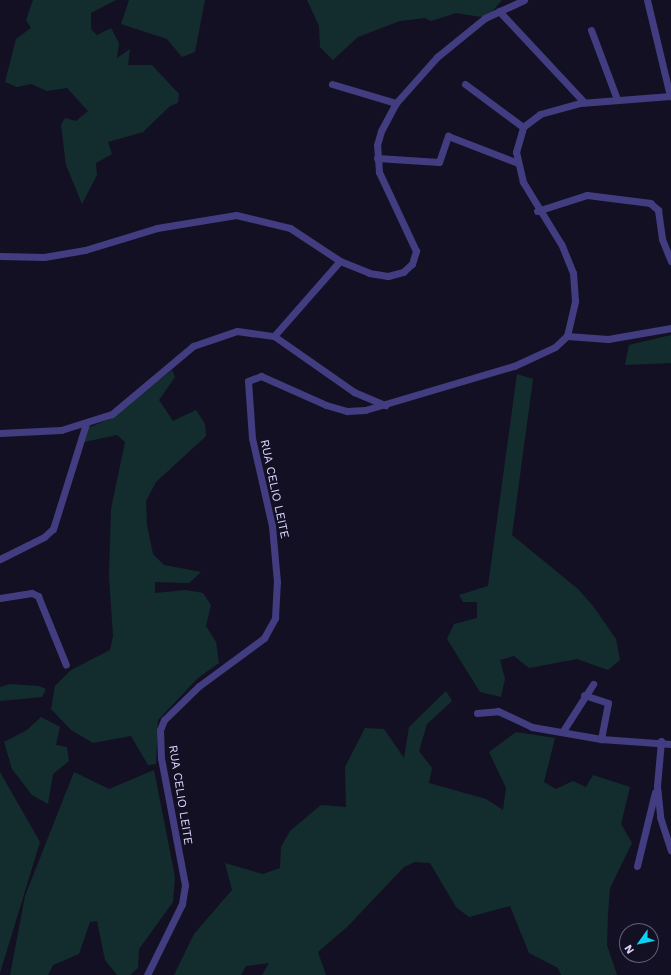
<!DOCTYPE html>
<html>
<head>
<meta charset="utf-8">
<style>
  body { margin:0 }
  #map { position:relative; width:671px; height:975px; overflow:hidden; background:#141024; font-family:"Work Sans",sans-serif }
  div>[style] { position:absolute }
  .green>* { inset:0; background:#132d2e }
  .minor>* { height:7px; margin:-3.5px; padding:0 3.5px; transform-origin:3.5px; border-radius:3.5px; background:#423d81 }
  span { translate:-50% -50%; white-space:nowrap; text-align:center; line-height:1.15; -webkit-text-stroke:3.5px #141024; paint-order:stroke }
  .street-label { font-size:12px; color:#dbd4fd }
  .north { position:absolute; left:619px; top:923px; width:40px; height:40px; box-sizing:border-box; background:#141024; border:1px solid #645e7b; border-radius:50%; rotate:237deg; font-size:11px; font-weight:700; line-height:16px; text-align:center; color:#dbd4fd }
  .north::after { content:''; display:block; margin:auto; width:14px; height:18px; background:#0bd1f2; clip-path:polygon(50% 0,100% 100%,50% 72%,0 100%) }
</style>
</head>
<body>
<div id="map">
  <div class="green">
    <i style="clip-path:polygon(33px 0,116px 0,91px 13px,91px 29px,97px 35px,111px 28px,119px 43px,117px 58px,130px 49px,128px 65px,152px 65px,179px 94px,178px 103px,170px 106px,143px 132px,108px 142px,112px 154px,96px 163px,97px 175px,82px 204px,66px 165px,61px 125px,65px 118px,76px 121px,88px 111px,67px 88px,47px 91px,31px 84px,17px 87px,5px 82px,16px 39px,31px 28px,26px 20px)"></i>
    <i style="clip-path:polygon(129px 0,205px 0,195px 52px,182px 57px,167px 39px,121px 24px)"></i>
    <i style="clip-path:polygon(307px 0,502px 0,491px 13px,481px 17px,456px 13px,431px 21px,425px 18px,400px 21px,358px 37px,333px 60px,320px 47px,319px 26px)"></i>
    <i style="clip-path:polygon(671px 335px,671px 363px,625px 365px,629px 345px)"></i>
    <i style="clip-path:polygon(172px 370px,175px 377px,159px 400px,173px 421px,196px 410px,205px 424px,206px 436px,156px 482px,146px 501px,147px 525px,153px 554px,164px 565px,201px 572px,189px 583px,155px 582px,155px 593px,186px 590px,203px 593px,211px 605px,206px 626px,216px 642px,219px 663px,198px 678px,158px 720px,156px 764px,148px 765px,131px 736px,93px 743px,71px 730px,51px 709px,55px 686px,71px 670px,110px 650px,113px 636px,109px 577px,111px 509px,125px 442px,117px 435px,84px 442px,87px 428px,110px 419px)"></i>
    <i style="clip-path:polygon(517px 374px,533px 379px,512px 535px,578px 589px,593px 606px,616px 639px,620px 660px,608px 670px,577px 659px,529px 668px,514px 656px,500px 660px,505px 679px,501px 697px,480px 692px,447px 639px,454px 624px,477px 618px,477px 602px,463px 602px,459px 595px,488px 586px)"></i>
    <i style="clip-path:polygon(10px 684px,39px 686px,46px 689px,42px 697px,0 701px,0 687px)"></i>
    <i style="clip-path:polygon(446px 691px,452px 701px,427px 724px,419px 751px,432px 768px,429px 783px,486px 799px,503px 810px,506px 788px,489px 752px,516px 732px,555px 738px,544px 782px,556px 789px,573px 781px,586px 787px,593px 775px,630px 787px,621px 824px,632px 843px,610px 888px,608px 914px,607px 945px,617px 975px,561px 975px,558px 968px,529px 953px,510px 906px,469px 917px,456px 907px,430px 863px,415px 862px,404px 867px,348px 926px,318px 952px,326px 975px,262px 975px,269px 963px,246px 966px,241px 975px,174px 975px,194px 934px,232px 890px,225px 863px,263px 874px,280px 868px,281px 847px,290px 831px,321px 805px,346px 807px,345px 767px,365px 728px,384px 729px,404px 758px,409px 727px)"></i>
    <i style="clip-path:polygon(41px 717px,60px 727px,56px 745px,67px 747px,69px 761px,53px 774px,48px 804px,32px 795px,12px 769px,4px 742px,27px 730px)"></i>
    <i style="clip-path:polygon(154px 770px,175px 877px,173px 902px,139px 949px,138px 968px,130px 975px,117px 975px,105px 960px,97px 921px,90px 922px,79px 954px,53px 965px,48px 975px,10px 975px,25px 896px,74px 772px,109px 789px)"></i>
    <i style="clip-path:polygon(0 772px,40px 842px,0 973px)"></i>
  </div>
  <div class="minor">
    <i style="left:647px;top:0;width:99px;rotate:76.5deg"></i>
    <i style="left:499px;top:11px;width:125px;rotate:47deg"></i>
    <i style="left:591px;top:30px;width:74px;rotate:69.4deg"></i>
    <i style="left:332px;top:84px;width:67px;rotate:16.5deg"></i>
    <i style="left:465px;top:84px;width:72px;rotate:36.6deg"></i>
    <i style="left:377px;top:158px;width:62px;rotate:3.7deg"></i>
    <i style="left:439px;top:162px;width:28px;rotate:-71deg"></i>
    <i style="left:448px;top:136px;width:75px;rotate:21.1deg"></i>
    <i style="left:537px;top:211px;width:52px;rotate:-17.7deg"></i>
    <i style="left:587px;top:195px;width:64px;rotate:7.2deg"></i>
    <i style="left:650px;top:203px;width:11px;rotate:41deg"></i>
    <i style="left:658px;top:210px;width:29px;rotate:82deg"></i>
    <i style="left:662px;top:239px;width:24px;rotate:68deg"></i>
    <i style="left:0;top:256px;width:44px;rotate:1.3deg"></i>
    <i style="left:44px;top:257px;width:42px;rotate:-9.7deg"></i>
    <i style="left:85px;top:250px;width:75px;rotate:-17deg"></i>
    <i style="left:157px;top:228px;width:80px;rotate:-9.3deg"></i>
    <i style="left:236px;top:215px;width:56px;rotate:13.5deg"></i>
    <i style="left:290px;top:228px;width:60px;rotate:33.4deg"></i>
    <i style="left:340px;top:261px;width:31px;rotate:22deg"></i>
    <i style="left:369px;top:273px;width:19px;rotate:9deg"></i>
    <i style="left:388px;top:276px;width:16px;rotate:-15deg"></i>
    <i style="left:403px;top:272px;width:12px;rotate:-42deg"></i>
    <i style="left:412px;top:264px;width:14px;rotate:-73deg"></i>
    <i style="left:416px;top:251px;width:87px;rotate:-115.1deg"></i>
    <i style="left:379px;top:172px;width:27px;rotate:-94deg"></i>
    <i style="left:377px;top:145px;width:15px;rotate:-74deg"></i>
    <i style="left:381px;top:131px;width:32px;rotate:-62deg"></i>
    <i style="left:396px;top:103px;width:62px;rotate:-48.3deg"></i>
    <i style="left:437px;top:57px;width:62px;rotate:-39.1deg"></i>
    <i style="left:485px;top:18px;width:43px;rotate:-24.8deg"></i>
    <i style="left:274px;top:336px;width:100px;rotate:-48.7deg"></i>
    <i style="left:567px;top:336px;width:41px;rotate:4.2deg"></i>
    <i style="left:608px;top:339px;width:64px;rotate:-9.9deg"></i>
    <i style="left:0;top:433px;width:61px;rotate:-2.8deg"></i>
    <i style="left:61px;top:430px;width:53px;rotate:-17.4deg"></i>
    <i style="left:112px;top:414px;width:106px;rotate:-40deg"></i>
    <i style="left:193px;top:346px;width:46px;rotate:-18.8deg"></i>
    <i style="left:237px;top:331px;width:37px;rotate:8deg"></i>
    <i style="left:274px;top:336px;width:98px;rotate:35deg"></i>
    <i style="left:354px;top:392px;width:34px;rotate:23deg"></i>
    <i style="left:0;top:559px;width:49px;rotate:-26.6deg"></i>
    <i style="left:44px;top:537px;width:12px;rotate:-42deg"></i>
    <i style="left:53px;top:529px;width:110px;rotate:-72.6deg"></i>
    <i style="left:0;top:598px;width:32px;rotate:-9deg"></i>
    <i style="left:32px;top:593px;width:7px;rotate:27deg"></i>
    <i style="left:38px;top:596px;width:74px;rotate:67.9deg"></i>
    <i style="left:584px;top:695px;width:25px;rotate:18deg"></i>
    <i style="left:608px;top:703px;width:37px;rotate:101deg"></i>
    <i style="left:477px;top:713px;width:21px;rotate:-5deg"></i>
    <i style="left:498px;top:711px;width:38px;rotate:25deg"></i>
    <i style="left:532px;top:727px;width:70px;rotate:9.9deg"></i>
    <i style="left:601px;top:739px;width:70px;rotate:4.1deg"></i>
    <i style="left:563px;top:731px;width:56px;rotate:-57.4deg"></i>
    <i style="left:661px;top:741px;width:45px;rotate:95.1deg"></i>
    <i style="left:657px;top:786px;width:31px;rotate:84deg"></i>
    <i style="left:660px;top:817px;width:35px;rotate:72deg"></i>
    <i style="left:637px;top:866px;width:76px;rotate:-76.3deg"></i>
    <i style="left:147px;top:975px;width:79px;rotate:-63.8deg"></i>
    <i style="left:182px;top:904px;width:19px;rotate:-81deg"></i>
    <i style="left:185px;top:885px;width:129px;rotate:-100.7deg"></i>
    <i style="left:161px;top:758px;width:28px;rotate:-92deg"></i>
    <i style="left:160px;top:730px;width:11px;rotate:-68deg"></i>
    <i style="left:164px;top:720px;width:49px;rotate:-44.2deg"></i>
    <i style="left:199px;top:686px;width:81px;rotate:-36.4deg"></i>
    <i style="left:264px;top:638px;width:23px;rotate:-61deg"></i>
    <i style="left:275px;top:618px;width:36px;rotate:-87deg"></i>
    <i style="left:277px;top:582px;width:56px;rotate:-95.1deg"></i>
    <i style="left:272px;top:526px;width:90px;rotate:-102.8deg"></i>
    <i style="left:252px;top:438px;width:57px;rotate:-94deg"></i>
    <i style="left:248px;top:381px;width:14px;rotate:-21deg"></i>
    <i style="left:261px;top:376px;width:71px;rotate:24deg"></i>
    <i style="left:326px;top:405px;width:22px;rotate:16deg"></i>
    <i style="left:347px;top:411px;width:18px;rotate:-3deg"></i>
    <i style="left:365px;top:410px;width:155px;rotate:-16.5deg"></i>
    <i style="left:514px;top:366px;width:45px;rotate:-24.9deg"></i>
    <i style="left:555px;top:347px;width:16px;rotate:-43deg"></i>
    <i style="left:567px;top:336px;width:36px;rotate:-77deg"></i>
    <i style="left:575px;top:301px;width:28px;rotate:-94deg"></i>
    <i style="left:573px;top:273px;width:31px;rotate:-112deg"></i>
    <i style="left:561px;top:244px;width:73px;rotate:-121.5deg"></i>
    <i style="left:523px;top:182px;width:31px;rotate:-103deg"></i>
    <i style="left:516px;top:152px;width:26px;rotate:-74deg"></i>
    <i style="left:523px;top:127px;width:21px;rotate:-37deg"></i>
    <i style="left:540px;top:114px;width:41px;rotate:-15.4deg"></i>
    <i style="left:580px;top:103px;width:91px;rotate:-4.4deg"></i>
  </div>
  <div class="street-label">
    <span style="left:274px;top:489px;rotate:78deg">RUA CELIO LEITE</span>
    <span style="left:180px;top:795px;rotate:81deg">RUA CELIO LEITE</span>
  </div>
  <div class="north">N</div>
</div>
</body>
</html>
